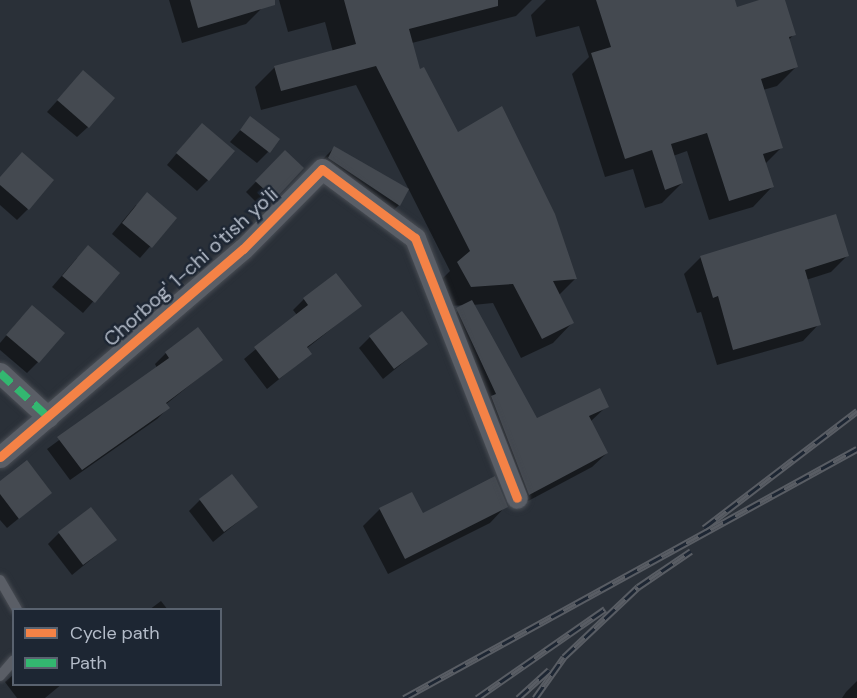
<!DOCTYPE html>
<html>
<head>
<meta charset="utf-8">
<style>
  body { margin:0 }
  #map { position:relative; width:857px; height:698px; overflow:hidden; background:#2a3038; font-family:"DM Sans",sans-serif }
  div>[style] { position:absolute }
  .shadow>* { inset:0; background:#0007 }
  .building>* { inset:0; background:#444950 }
  .roads { filter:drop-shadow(0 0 2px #484c53) drop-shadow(0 0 2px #484c53) }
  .lane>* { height:10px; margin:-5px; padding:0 5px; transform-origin:5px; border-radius:5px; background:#5a5e66 }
  .street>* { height:21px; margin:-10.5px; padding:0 10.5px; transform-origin:10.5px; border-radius:10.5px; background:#5a5e66 }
  .rail>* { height:7px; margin-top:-3.5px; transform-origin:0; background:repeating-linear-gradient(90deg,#1d2633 0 14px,#595d64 0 28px); box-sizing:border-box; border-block:2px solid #595d64 }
  .quiet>* { height:8px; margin-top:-4px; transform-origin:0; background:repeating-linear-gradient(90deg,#33b770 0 15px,transparent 0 23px) }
  .cycleway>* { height:9px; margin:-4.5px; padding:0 4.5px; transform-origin:4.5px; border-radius:4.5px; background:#f48246 }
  span { translate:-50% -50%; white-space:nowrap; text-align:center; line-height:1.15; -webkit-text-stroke:5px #1d2633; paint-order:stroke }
  .street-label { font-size:20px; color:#b4bcc9 }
  .legend { position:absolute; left:12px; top:608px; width:210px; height:78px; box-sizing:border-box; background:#1d2633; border:2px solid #59626f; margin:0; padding:8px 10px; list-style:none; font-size:18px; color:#b4bcc9 }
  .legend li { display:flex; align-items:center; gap:12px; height:30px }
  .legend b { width:30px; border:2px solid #59626f }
</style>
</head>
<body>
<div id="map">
  <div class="shadow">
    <i style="clip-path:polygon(169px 0,260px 0,262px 8px,246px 24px,182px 43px)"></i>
    <i style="clip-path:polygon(279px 0,532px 0,516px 16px,412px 43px,419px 71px,457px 134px,575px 279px,558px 296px,572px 323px,553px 343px,521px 358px,493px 303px,473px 305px,536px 420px,607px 406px,590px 422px,607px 453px,592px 467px,515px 508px,443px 324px,465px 305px,451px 306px,438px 283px,450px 271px,356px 85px,261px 110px,255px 87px,275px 67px,333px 52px,325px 22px,288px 32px)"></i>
    <i style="clip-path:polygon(546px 0,733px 0,736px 9px,764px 0,783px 0,794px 34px,788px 41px,796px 67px,777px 86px,763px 90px,782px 147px,765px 164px,772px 187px,753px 207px,709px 220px,687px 151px,673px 156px,682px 183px,662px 203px,645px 208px,633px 169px,605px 177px,572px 74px,589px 57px,579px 26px,536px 37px,531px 15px)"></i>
    <i style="clip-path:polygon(83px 72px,88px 127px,77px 137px,47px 112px)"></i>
    <i style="clip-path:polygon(251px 118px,268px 152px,257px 163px,230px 142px)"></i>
    <i style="clip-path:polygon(191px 136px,208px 180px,197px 191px,167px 165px)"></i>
    <i style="clip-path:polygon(334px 148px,399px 205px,388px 216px,323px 159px)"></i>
    <i style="clip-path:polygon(285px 152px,302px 168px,263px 209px,246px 192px)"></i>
    <i style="clip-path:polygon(0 178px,28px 209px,17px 220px,0 205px)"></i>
    <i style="clip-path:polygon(136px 205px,175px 218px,140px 258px,112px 234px)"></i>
    <i style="clip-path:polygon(848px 255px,831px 272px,806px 280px,819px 324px,803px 341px,717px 365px,701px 312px,697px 313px,684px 274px,701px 257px)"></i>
    <i style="clip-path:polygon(77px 258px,118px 273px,83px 313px,52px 287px)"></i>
    <i style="clip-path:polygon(304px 299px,360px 306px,306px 349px,310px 354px,267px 389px,244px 359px,297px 315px,293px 310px)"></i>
    <i style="clip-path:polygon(21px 318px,38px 362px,27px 373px,0 350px,0 343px)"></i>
    <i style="clip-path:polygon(198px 329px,221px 360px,165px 405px,168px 408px,157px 419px,70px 480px,47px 449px,157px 368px,155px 364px,166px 353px)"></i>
    <i style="clip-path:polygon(370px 337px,426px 344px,383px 379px,359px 348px)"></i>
    <i style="clip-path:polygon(0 483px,50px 493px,7px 528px,0 520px)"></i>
    <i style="clip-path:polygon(411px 494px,422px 515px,506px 506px,490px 523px,388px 574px,363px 526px,380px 509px)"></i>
    <i style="clip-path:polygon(200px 500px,256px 507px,213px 542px,189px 511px)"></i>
    <i style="clip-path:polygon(59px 533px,115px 540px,72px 575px,48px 544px)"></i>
    <i style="clip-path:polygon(161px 601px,168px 610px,149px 610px)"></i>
    <i style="clip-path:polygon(14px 674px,14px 684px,62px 684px,45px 698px,17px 698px,5px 682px)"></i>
    <i style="clip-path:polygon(857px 681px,857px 698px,842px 698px,846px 692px)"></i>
  </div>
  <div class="building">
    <i style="clip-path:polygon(190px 0,275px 0,275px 5px,198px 28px)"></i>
    <i style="clip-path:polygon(344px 0,498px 0,498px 6px,409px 29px,420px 69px,424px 67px,458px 132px,502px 106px,555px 214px,577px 279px,553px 281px,574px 323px,542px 339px,513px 284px,471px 287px,457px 262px,470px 251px,376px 66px,281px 91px,274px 66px,356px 44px)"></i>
    <i style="clip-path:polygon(596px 0,735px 0,737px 7px,759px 0,785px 0,796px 35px,789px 37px,798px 67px,761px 79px,783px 148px,763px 154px,774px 187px,729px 201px,707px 133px,671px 144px,683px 183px,665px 190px,652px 150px,625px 159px,591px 53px,611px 47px)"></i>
    <i style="clip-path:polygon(83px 70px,115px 98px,89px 128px,57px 100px)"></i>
    <i style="clip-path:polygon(250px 116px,280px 139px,270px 153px,240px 130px)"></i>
    <i style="clip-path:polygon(202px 123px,235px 151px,209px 181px,176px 153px)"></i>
    <i style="clip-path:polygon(334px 146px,409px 189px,400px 206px,328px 158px)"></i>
    <i style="clip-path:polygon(285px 150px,304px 168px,275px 199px,255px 181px)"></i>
    <i style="clip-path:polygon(22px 152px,54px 180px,29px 210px,0 185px,0 177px)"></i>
    <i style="clip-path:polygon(147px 192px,177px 218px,152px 248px,122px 223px)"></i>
    <i style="clip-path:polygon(836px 214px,849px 256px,805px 270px,821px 325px,733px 350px,718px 296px,713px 298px,700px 256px)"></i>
    <i style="clip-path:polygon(88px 245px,120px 273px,95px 303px,62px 276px)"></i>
    <i style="clip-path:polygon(336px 273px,362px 306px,307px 347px,312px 354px,279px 379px,254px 347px,308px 305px,303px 298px)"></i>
    <i style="clip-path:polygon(472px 300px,537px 418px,600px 388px,609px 407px,589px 416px,608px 453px,529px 495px,491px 396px,496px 394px,456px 308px)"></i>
    <i style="clip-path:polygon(32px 305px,65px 333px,39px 363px,6px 335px)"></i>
    <i style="clip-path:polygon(402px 311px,428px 344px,394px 369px,369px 336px)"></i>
    <i style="clip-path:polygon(198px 327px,223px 360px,166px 403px,170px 408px,82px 470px,57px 437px,169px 358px,165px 352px)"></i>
    <i style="clip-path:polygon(27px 460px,52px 493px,19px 519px,0 494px,0 481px)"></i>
    <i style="clip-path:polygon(232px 474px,258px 507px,224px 532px,199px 499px)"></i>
    <i style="clip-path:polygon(495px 476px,508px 507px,405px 559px,379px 508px,412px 492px,423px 513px)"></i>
    <i style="clip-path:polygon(91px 507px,117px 540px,83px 565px,58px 532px)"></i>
  </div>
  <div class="roads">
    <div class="lane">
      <i style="left:0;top:580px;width:34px;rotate:60deg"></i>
      <i style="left:0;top:676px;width:21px;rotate:-49deg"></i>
    </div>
    <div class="street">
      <i style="left:0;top:373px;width:65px;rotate:42.5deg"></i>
      <i style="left:0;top:457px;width:320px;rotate:-40.6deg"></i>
      <i style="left:243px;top:249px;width:112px;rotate:-45.4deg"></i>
      <i style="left:322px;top:169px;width:116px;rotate:36.6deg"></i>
      <i style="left:415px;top:238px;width:279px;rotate:68.6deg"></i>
    </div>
  </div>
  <div class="rail">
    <i style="left:704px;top:528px;width:193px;rotate:-37.4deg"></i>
    <i style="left:404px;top:698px;width:517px;rotate:-28.8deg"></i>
    <i style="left:477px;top:698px;width:156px;rotate:-34.8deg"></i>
    <i style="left:518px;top:698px;width:42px;rotate:-42.1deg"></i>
    <i style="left:535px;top:698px;width:50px;rotate:-54.7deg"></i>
    <i style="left:564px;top:657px;width:102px;rotate:-43.4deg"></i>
    <i style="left:638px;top:587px;width:64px;rotate:-34.2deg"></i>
  </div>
  <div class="quiet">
    <i style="left:0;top:373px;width:65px;rotate:42.5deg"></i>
  </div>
  <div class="cycleway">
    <i style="left:0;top:457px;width:320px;rotate:-40.6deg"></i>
    <i style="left:243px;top:249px;width:112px;rotate:-45.4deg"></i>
    <i style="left:322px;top:169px;width:116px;rotate:36.6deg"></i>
    <i style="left:415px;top:238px;width:279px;rotate:68.6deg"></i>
  </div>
  <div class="street-label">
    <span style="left:191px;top:267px;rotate:-42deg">Chorbog' 1-chi o'tish yo'li</span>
  </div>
  <ul class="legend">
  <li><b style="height:8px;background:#f48246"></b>Cycle path</li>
  <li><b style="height:8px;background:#33b770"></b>Path</li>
  </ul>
</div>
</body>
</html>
